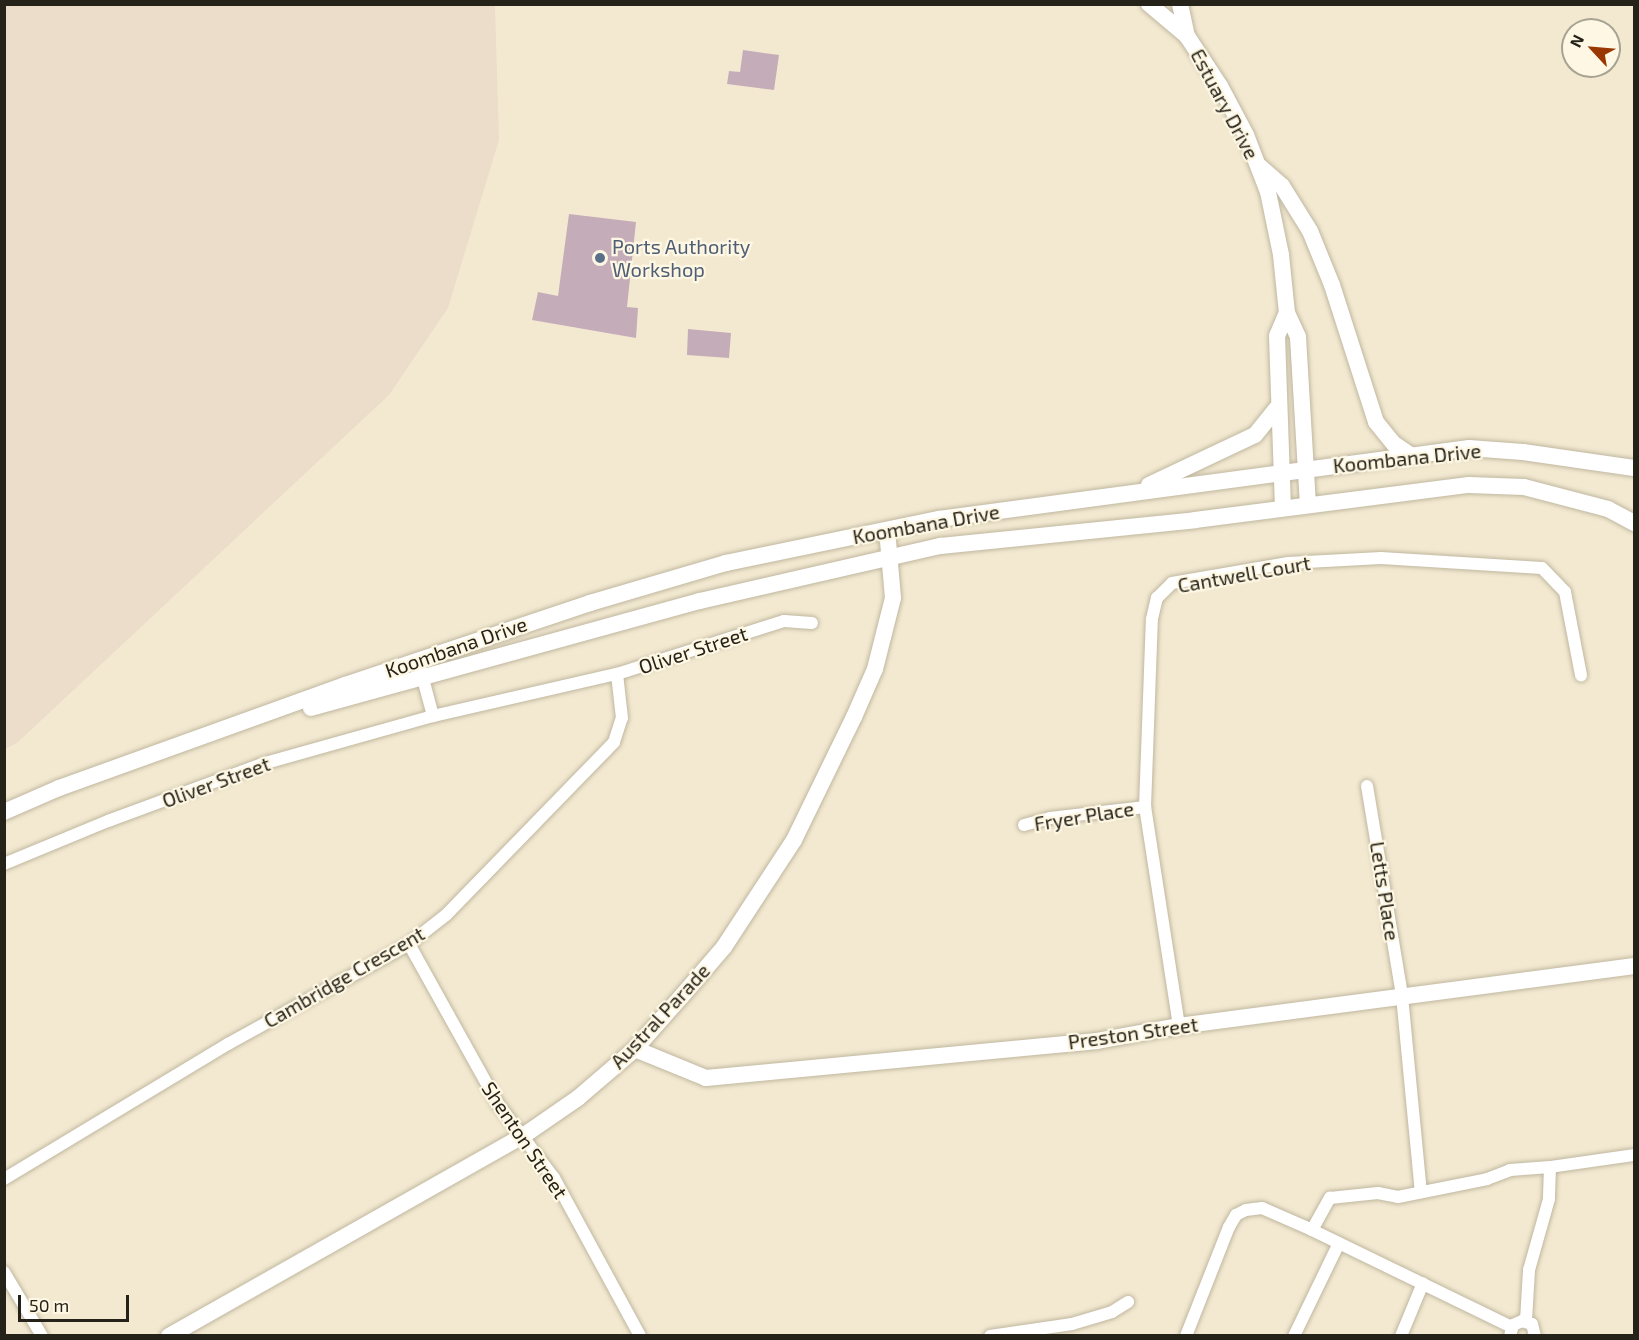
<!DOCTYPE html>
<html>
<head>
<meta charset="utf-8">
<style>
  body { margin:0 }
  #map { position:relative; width:1639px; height:1340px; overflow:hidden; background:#f3e9d1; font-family:"Exo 2",sans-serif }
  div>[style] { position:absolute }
  .industrial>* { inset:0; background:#ecddcb }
  .building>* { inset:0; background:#c5acb9 }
  .roads { filter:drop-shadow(0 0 2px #c0b7a0) drop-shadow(0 0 2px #c0b7a0) }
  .street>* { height:12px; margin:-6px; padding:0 6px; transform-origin:6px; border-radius:6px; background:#fff }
  .secondary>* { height:16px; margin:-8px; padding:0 8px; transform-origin:8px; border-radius:8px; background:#fff }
  .dots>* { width:16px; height:16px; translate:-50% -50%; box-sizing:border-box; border:3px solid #fef7e3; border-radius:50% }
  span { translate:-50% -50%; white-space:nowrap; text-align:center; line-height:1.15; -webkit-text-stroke:4.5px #fef7e3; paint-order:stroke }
  .street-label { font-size:20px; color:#252219 }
  .service-label { font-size:20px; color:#4e5e75 }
  .left { translate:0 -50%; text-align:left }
  .frame { position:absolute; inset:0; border:6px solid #252219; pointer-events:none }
  .north { position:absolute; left:1561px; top:18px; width:60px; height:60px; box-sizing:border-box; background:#fef7e3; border:2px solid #a7a292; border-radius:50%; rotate:296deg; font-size:16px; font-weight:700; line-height:24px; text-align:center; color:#252219 }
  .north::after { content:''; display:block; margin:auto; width:21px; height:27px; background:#9a3600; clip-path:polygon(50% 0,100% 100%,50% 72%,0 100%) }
  .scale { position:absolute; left:18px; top:1295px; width:111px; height:27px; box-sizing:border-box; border:3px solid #252219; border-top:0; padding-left:8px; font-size:18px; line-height:21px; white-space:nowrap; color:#252219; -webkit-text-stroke:4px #fef7e3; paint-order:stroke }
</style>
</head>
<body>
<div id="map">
  <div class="industrial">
    <i style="clip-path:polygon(5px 4px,495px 5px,499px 140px,448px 308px,389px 395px,17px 743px,5px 749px)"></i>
  </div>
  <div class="building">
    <i style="clip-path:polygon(743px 50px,779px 55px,774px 90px,727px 84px,729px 71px,740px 72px)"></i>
    <i style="clip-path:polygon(569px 214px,636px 222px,627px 307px,638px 308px,636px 338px,532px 320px,538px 292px,558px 296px)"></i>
    <i style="clip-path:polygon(688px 329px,731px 333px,729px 358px,687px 355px)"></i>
  </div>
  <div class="roads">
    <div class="street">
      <i style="left:418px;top:660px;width:58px;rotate:75deg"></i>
      <i style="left:1367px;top:786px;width:213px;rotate:80.5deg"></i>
      <i style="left:1402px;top:996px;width:197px;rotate:84.5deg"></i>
      <i style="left:1024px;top:825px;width:27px;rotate:-15deg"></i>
      <i style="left:1050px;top:818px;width:96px;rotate:-6.6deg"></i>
      <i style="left:4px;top:864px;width:113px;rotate:-22.5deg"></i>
      <i style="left:108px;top:821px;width:164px;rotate:-20.3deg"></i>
      <i style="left:262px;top:764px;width:178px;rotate:-15.7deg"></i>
      <i style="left:433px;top:716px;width:189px;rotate:-12.9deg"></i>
      <i style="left:617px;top:674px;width:175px;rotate:-17.6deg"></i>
      <i style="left:784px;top:621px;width:28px;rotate:4deg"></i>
      <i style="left:409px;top:944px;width:183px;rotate:60.9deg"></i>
      <i style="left:498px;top:1104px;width:93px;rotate:52.9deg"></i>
      <i style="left:554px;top:1178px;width:180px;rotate:61.4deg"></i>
      <i style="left:1179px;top:1026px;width:222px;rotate:-98.8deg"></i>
      <i style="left:1145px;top:807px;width:188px;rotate:-87.9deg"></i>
      <i style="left:1152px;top:619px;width:22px;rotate:-77deg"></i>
      <i style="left:1157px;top:598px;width:21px;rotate:-45deg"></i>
      <i style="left:1172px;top:583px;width:118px;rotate:-9.8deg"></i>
      <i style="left:1288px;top:563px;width:93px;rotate:-3.1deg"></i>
      <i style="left:1381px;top:558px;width:161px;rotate:3.6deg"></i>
      <i style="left:1542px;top:568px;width:33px;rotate:46deg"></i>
      <i style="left:1565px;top:592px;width:85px;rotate:79.1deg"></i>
      <i style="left:1550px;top:1167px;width:85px;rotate:-8.1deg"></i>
      <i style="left:4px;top:1179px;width:262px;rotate:-31.1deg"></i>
      <i style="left:228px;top:1044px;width:207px;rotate:-28.9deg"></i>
      <i style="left:409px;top:944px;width:47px;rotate:-38.1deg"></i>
      <i style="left:446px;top:915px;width:241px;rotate:-45.8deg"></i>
      <i style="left:614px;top:742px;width:25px;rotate:-72deg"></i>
      <i style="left:622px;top:718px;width:44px;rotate:-96.5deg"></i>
      <i style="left:1312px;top:1230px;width:222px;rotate:25.9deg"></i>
      <i style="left:4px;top:1272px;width:74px;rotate:59.3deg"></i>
      <i style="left:990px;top:1336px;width:83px;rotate:-8.3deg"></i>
      <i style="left:1072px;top:1324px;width:42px;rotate:-16.7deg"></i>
      <i style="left:1112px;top:1312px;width:19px;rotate:-32deg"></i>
      <i style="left:1186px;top:1336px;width:117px;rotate:-68.5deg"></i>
      <i style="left:1229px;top:1227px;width:14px;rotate:-60deg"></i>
      <i style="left:1236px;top:1215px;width:11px;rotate:-27deg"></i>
      <i style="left:1246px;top:1210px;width:16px;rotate:-7deg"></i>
      <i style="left:1262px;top:1208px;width:55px;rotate:23.7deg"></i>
      <i style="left:1312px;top:1230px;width:37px;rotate:-61deg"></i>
      <i style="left:1330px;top:1198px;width:48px;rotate:-5.9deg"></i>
      <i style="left:1378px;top:1193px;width:20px;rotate:11deg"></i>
      <i style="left:1398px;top:1197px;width:91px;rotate:-11.4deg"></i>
      <i style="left:1487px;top:1179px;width:25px;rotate:-21deg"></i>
      <i style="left:1510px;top:1170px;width:40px;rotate:-4.3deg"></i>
      <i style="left:1550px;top:1167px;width:32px;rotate:92deg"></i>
      <i style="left:1549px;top:1199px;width:74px;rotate:105.7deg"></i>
      <i style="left:1529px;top:1270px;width:51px;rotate:93.4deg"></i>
      <i style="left:1294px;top:1336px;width:103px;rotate:-64.2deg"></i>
      <i style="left:1401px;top:1336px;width:57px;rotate:-67.5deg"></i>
      <i style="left:1510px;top:1336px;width:11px;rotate:-75deg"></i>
      <i style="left:1513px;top:1325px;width:10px;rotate:-24deg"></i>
      <i style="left:1522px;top:1321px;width:10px;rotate:17deg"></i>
      <i style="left:1532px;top:1324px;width:12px;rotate:76deg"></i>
    </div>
    <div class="secondary">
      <i style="left:1149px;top:4px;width:50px;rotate:40.1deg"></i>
      <i style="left:1187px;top:36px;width:60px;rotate:56.6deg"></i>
      <i style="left:1220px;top:86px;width:55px;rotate:62deg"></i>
      <i style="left:1246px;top:135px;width:61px;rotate:68.9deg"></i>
      <i style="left:1268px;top:192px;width:64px;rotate:78.3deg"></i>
      <i style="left:1281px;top:255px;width:58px;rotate:84.1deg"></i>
      <i style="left:1287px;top:313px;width:26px;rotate:65deg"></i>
      <i style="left:1298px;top:337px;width:168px;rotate:86.6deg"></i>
      <i style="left:1180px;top:4px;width:33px;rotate:78deg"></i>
      <i style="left:1258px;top:165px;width:32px;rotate:41deg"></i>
      <i style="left:1282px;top:186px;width:53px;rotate:58.1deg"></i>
      <i style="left:1310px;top:231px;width:58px;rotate:67.8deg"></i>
      <i style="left:1332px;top:285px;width:144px;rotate:72.2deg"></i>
      <i style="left:1376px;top:422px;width:28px;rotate:51deg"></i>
      <i style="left:1394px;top:444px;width:22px;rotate:34deg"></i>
      <i style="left:1149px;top:485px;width:117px;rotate:-25.3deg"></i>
      <i style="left:1255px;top:435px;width:35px;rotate:-51deg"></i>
      <i style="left:1283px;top:508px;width:172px;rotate:-92deg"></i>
      <i style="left:1277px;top:336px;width:25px;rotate:-67deg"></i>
      <i style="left:311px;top:708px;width:403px;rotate:-15.4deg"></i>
      <i style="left:700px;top:601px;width:247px;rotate:-12.9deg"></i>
      <i style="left:941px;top:546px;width:255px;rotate:-5.8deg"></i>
      <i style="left:1195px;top:520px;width:276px;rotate:-7.3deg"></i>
      <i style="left:1469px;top:485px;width:55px;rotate:2.1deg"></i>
      <i style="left:1524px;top:487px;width:87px;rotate:14.7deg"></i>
      <i style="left:1608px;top:509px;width:30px;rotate:28deg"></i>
      <i style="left:4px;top:812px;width:60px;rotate:-23.6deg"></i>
      <i style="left:59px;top:788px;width:304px;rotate:-19.8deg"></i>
      <i style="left:345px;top:685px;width:258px;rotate:-18.5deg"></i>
      <i style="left:590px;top:603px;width:142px;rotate:-16.4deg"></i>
      <i style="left:726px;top:563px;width:217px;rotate:-11.7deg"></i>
      <i style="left:939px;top:519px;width:535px;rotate:-7.63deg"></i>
      <i style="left:1469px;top:448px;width:54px;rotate:4.2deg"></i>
      <i style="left:1523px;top:452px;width:112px;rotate:8.2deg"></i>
      <i style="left:635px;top:1049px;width:77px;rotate:22.2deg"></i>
      <i style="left:706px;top:1078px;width:393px;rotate:-5.4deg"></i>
      <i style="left:1097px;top:1041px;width:83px;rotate:-10.4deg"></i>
      <i style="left:1179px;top:1026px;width:459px;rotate:-7.5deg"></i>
      <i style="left:169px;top:1336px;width:407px;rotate:-29.5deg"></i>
      <i style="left:523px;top:1136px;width:67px;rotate:-34.6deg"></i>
      <i style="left:578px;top:1098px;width:75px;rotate:-40.7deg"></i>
      <i style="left:635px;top:1049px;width:69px;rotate:-48.5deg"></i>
      <i style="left:681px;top:997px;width:66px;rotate:-49.3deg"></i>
      <i style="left:724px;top:947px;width:128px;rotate:-56.8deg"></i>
      <i style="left:794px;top:840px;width:137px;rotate:-64deg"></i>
      <i style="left:854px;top:717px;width:52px;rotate:-66.4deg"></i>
      <i style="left:875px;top:669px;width:73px;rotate:-75.8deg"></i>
      <i style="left:893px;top:598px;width:68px;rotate:-95deg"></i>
    </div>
  </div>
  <div class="dots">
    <i style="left:600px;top:258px;background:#5c6f8a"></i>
  </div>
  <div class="street-label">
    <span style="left:1225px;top:104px;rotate:62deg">Estuary Drive</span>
    <span style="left:1407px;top:458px;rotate:-6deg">Koombana Drive</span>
    <span style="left:926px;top:524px;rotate:-10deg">Koombana Drive</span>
    <span style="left:1244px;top:574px;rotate:-10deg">Cantwell Court</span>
    <span style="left:456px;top:647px;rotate:-19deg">Koombana Drive</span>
    <span style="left:693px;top:650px;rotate:-18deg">Oliver Street</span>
    <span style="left:216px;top:782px;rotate:-20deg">Oliver Street</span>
    <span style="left:1084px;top:816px;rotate:-9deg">Fryer Place</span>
    <span style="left:1385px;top:891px;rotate:81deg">Letts Place</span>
    <span style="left:344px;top:977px;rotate:-30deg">Cambridge Crescent</span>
    <span style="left:660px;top:1016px;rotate:-47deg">Austral Parade</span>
    <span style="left:1133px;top:1033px;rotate:-8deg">Preston Street</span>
    <span style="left:525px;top:1140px;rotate:56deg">Shenton Street</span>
  </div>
  <div class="service-label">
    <span class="left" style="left:612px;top:258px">Ports Authority<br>Workshop</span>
  </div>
  <div class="frame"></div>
  <div class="north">N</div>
  <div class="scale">50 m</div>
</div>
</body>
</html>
